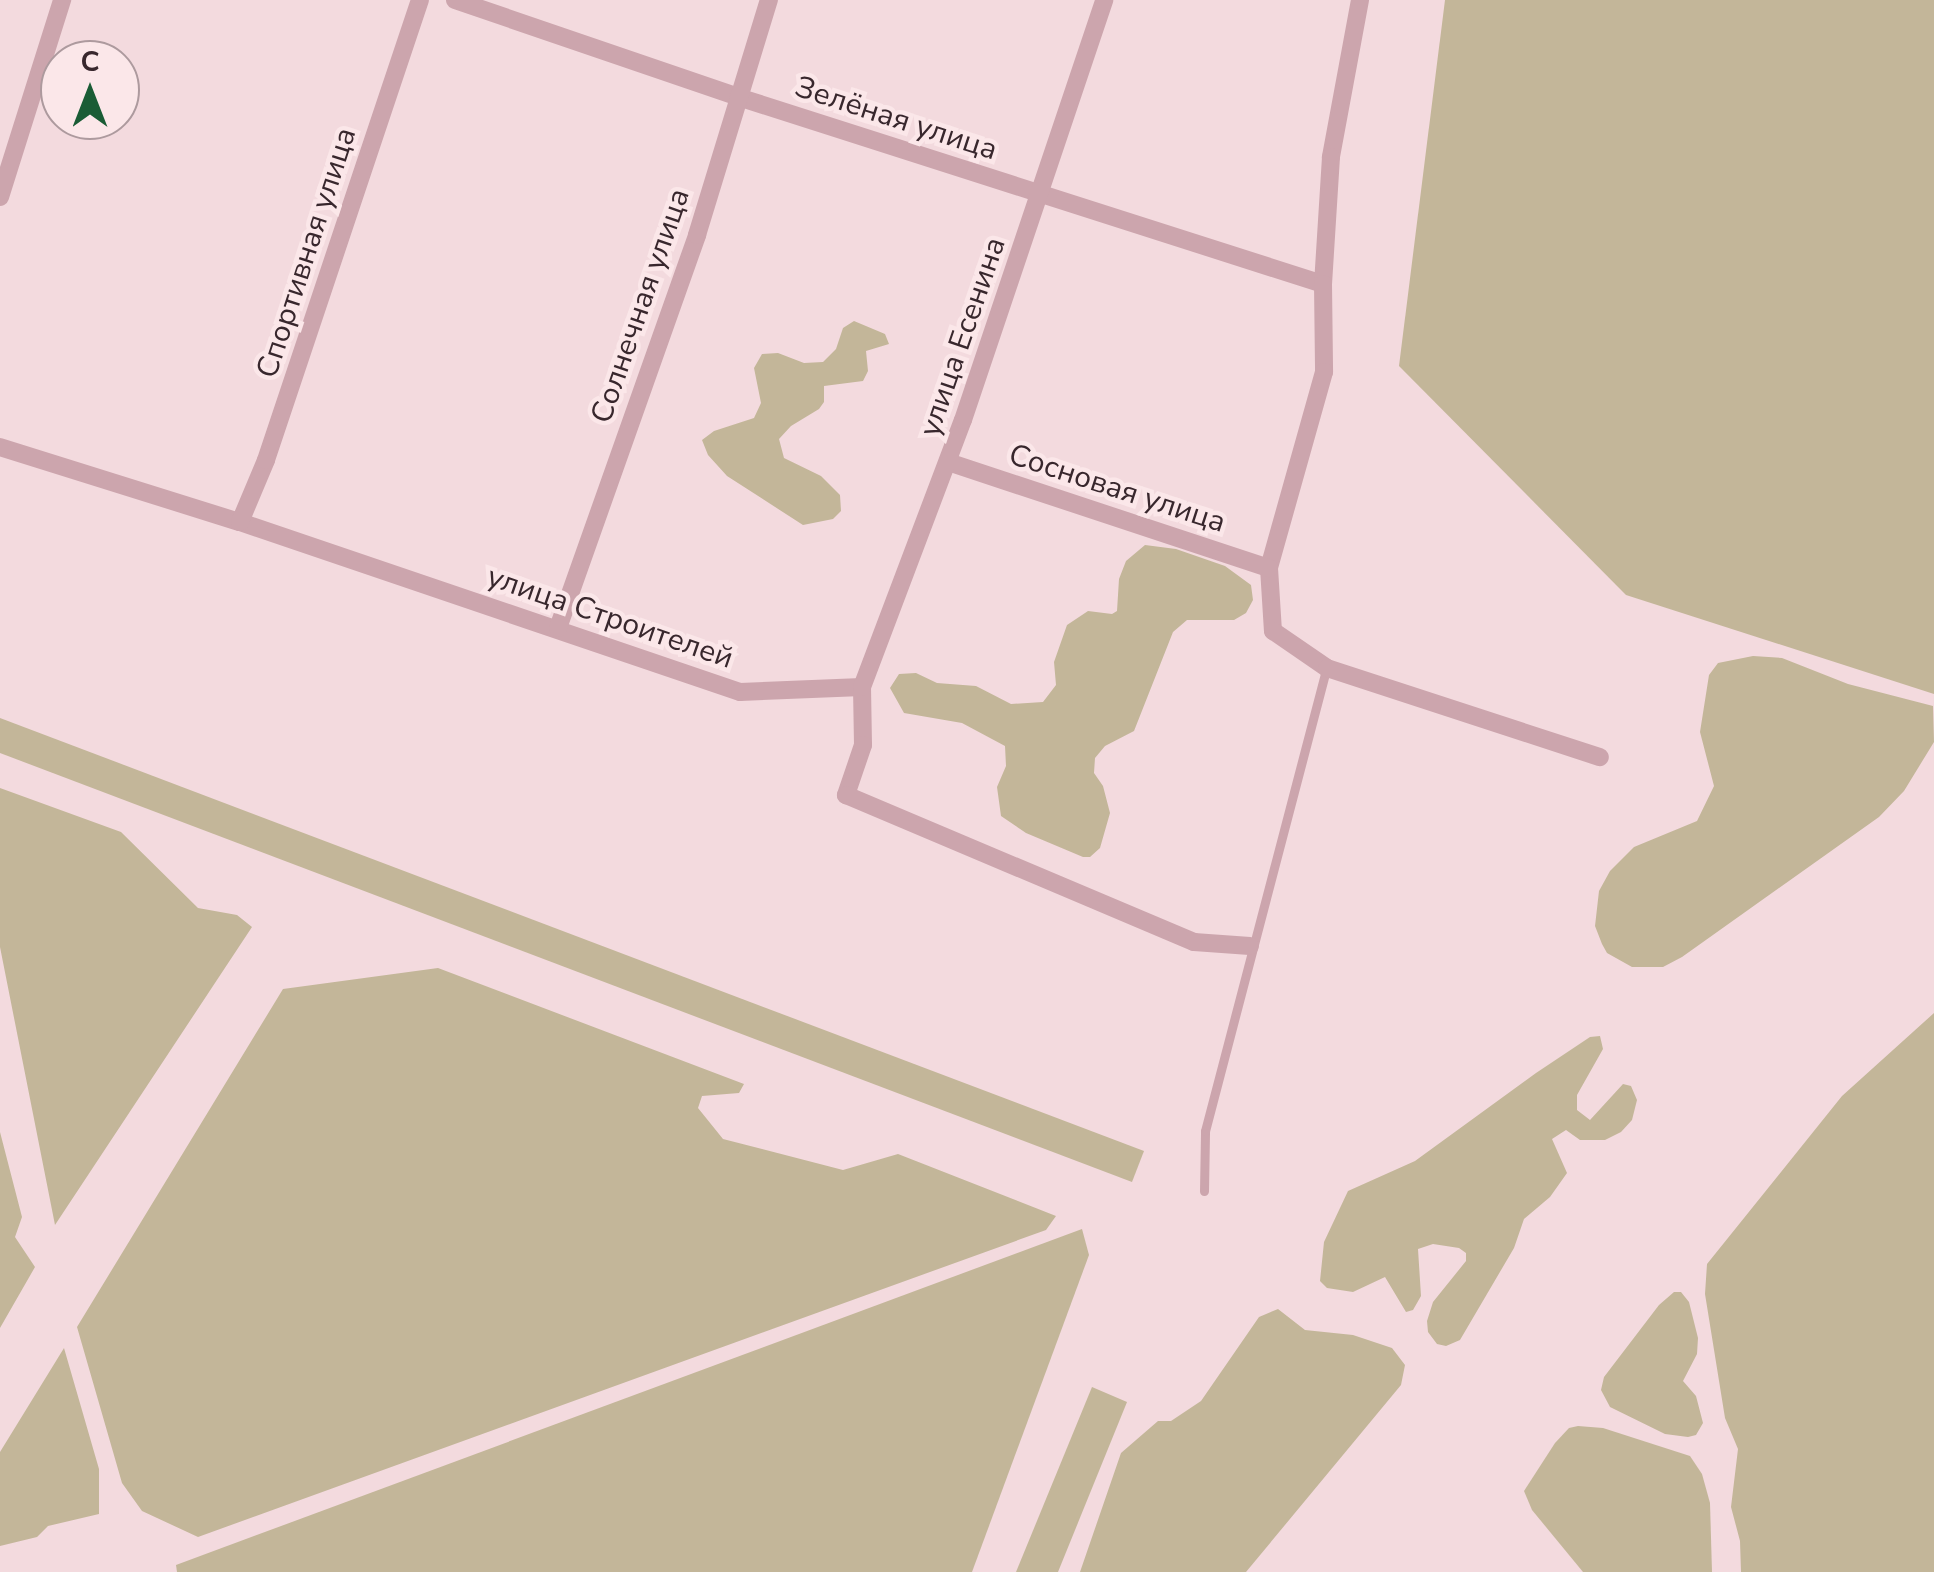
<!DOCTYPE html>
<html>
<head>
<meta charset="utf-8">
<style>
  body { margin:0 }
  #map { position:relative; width:1934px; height:1572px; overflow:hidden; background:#f3dade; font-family:"Nunito Sans",sans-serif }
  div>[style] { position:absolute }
  .green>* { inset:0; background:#c3b699 }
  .service>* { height:9px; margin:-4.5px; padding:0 4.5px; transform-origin:4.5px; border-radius:4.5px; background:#cca5ad }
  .minor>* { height:18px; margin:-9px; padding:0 9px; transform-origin:9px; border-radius:9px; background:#cca5ad }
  span { translate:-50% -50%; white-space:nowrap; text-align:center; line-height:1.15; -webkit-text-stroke:9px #fbe7e9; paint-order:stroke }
  .street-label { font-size:30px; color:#38272d }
  .north { position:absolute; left:40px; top:40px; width:100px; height:100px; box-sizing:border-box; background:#fbe7e9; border:2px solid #ad9a9e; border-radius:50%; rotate:0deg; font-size:28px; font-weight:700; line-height:40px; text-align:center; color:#38272d }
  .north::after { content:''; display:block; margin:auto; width:35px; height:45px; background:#1a5c35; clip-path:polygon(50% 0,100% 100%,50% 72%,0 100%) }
</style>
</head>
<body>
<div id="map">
  <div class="green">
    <i style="clip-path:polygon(1445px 0,1934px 0,1934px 694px,1626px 595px,1399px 366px)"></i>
    <i style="clip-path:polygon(854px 321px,885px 334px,889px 344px,866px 351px,868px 371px,863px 381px,824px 386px,824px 402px,819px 409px,791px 426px,779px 439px,784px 458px,821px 476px,840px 495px,841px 511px,833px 519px,803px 525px,727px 476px,708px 455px,702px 440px,714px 431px,754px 418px,761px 403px,754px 368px,762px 354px,778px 353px,804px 363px,823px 362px,836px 349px,843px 328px)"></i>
    <i style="clip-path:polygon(1145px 545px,1176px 549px,1225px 566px,1251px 585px,1253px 600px,1246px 613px,1234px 620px,1187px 620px,1173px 632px,1134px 731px,1105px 746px,1095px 758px,1094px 773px,1103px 786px,1110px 813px,1100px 848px,1090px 857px,1083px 857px,1026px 833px,1001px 816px,997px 787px,1006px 766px,1005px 746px,962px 723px,904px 713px,890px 688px,899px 674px,916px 673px,937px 683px,976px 686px,1011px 704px,1043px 702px,1056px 685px,1054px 662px,1067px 625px,1088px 611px,1112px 614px,1117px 611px,1119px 579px,1126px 561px)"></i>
    <i style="clip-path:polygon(1753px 656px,1782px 658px,1848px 684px,1933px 706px,1934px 742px,1904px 791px,1879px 817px,1682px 957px,1663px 967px,1632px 967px,1607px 953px,1602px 944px,1595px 926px,1599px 891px,1610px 871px,1634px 847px,1697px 821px,1714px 786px,1700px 732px,1709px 675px,1718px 663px)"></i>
    <i style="clip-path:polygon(0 718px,1144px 1151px,1132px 1182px,0 753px)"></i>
    <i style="clip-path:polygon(0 788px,121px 832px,198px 908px,237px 915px,252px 927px,55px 1225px,0 947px)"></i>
    <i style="clip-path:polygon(438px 968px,744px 1084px,739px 1093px,702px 1096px,698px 1108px,723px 1139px,843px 1170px,898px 1154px,1056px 1216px,1046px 1230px,198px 1537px,142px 1511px,122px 1483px,77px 1327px,283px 989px)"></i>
    <i style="clip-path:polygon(1934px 1013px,1934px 1572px,1741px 1572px,1740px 1541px,1731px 1507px,1738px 1449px,1725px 1418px,1705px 1294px,1707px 1264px,1842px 1096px)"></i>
    <i style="clip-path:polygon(1600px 1036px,1603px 1049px,1577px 1095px,1577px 1110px,1590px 1120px,1623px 1084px,1631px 1086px,1637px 1100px,1632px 1120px,1621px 1132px,1605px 1140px,1580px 1140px,1566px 1130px,1552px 1139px,1567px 1173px,1550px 1197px,1524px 1219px,1514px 1248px,1460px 1340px,1446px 1346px,1437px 1344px,1428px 1332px,1427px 1321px,1433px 1302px,1466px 1261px,1466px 1253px,1459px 1248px,1433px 1244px,1418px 1249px,1421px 1296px,1413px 1310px,1406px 1312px,1385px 1277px,1353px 1292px,1327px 1288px,1320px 1281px,1324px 1242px,1348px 1191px,1415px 1161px,1536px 1073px,1590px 1037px)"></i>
    <i style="clip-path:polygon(0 1132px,22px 1217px,15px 1237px,35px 1267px,0 1328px)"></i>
    <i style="clip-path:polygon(1082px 1229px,1089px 1255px,972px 1572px,177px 1572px,176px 1565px)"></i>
    <i style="clip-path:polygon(1674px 1292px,1681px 1292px,1689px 1302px,1698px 1338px,1697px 1354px,1683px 1381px,1696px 1396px,1703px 1423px,1696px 1435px,1688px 1437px,1665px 1434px,1610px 1407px,1601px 1390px,1604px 1377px,1659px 1305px)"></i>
    <i style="clip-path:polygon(1278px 1309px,1305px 1330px,1353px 1335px,1392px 1348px,1405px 1365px,1401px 1385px,1246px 1572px,1080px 1572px,1121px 1453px,1158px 1421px,1171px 1421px,1201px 1401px,1259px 1317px)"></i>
    <i style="clip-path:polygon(64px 1348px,99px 1469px,99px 1514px,48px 1526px,37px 1537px,0 1546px,0 1452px)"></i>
    <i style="clip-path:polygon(1092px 1387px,1127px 1402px,1058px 1572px,1016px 1572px)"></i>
    <i style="clip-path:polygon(1578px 1426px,1603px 1428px,1690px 1456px,1702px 1474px,1710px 1503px,1712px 1572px,1583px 1572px,1532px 1510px,1524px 1491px,1555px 1443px,1569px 1428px)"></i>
  </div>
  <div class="service">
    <i style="left:1204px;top:1191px;width:60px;rotate:-89deg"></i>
    <i style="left:1205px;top:1131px;width:478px;rotate:-75.3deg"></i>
  </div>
  <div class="minor">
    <i style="left:455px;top:0;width:299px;rotate:18.9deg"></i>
    <i style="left:738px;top:97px;width:614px;rotate:17.73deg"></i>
    <i style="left:1360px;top:0;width:160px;rotate:100.5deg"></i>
    <i style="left:1331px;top:157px;width:127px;rotate:93.6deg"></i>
    <i style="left:1323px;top:284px;width:88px;rotate:89.3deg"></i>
    <i style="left:1324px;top:372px;width:204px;rotate:105.7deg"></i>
    <i style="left:1269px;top:568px;width:63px;rotate:86.4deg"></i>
    <i style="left:1273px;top:631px;width:65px;rotate:34.4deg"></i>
    <i style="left:1327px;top:668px;width:287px;rotate:18.1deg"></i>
    <i style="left:0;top:197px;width:207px;rotate:-72.5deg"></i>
    <i style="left:0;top:447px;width:251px;rotate:17.4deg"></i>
    <i style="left:240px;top:522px;width:528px;rotate:18.78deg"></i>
    <i style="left:740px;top:692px;width:122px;rotate:-2.3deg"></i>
    <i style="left:862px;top:687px;width:58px;rotate:89deg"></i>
    <i style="left:863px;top:745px;width:53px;rotate:108.8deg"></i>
    <i style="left:846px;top:795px;width:378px;rotate:22.9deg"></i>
    <i style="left:1194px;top:942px;width:56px;rotate:4.1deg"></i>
    <i style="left:948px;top:462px;width:338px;rotate:18.3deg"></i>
    <i style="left:240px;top:522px;width:67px;rotate:-67.2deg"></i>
    <i style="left:266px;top:460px;width:485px;rotate:-71.5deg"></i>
    <i style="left:558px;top:628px;width:417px;rotate:-70.5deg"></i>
    <i style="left:697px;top:235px;width:246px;rotate:-73deg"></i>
    <i style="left:862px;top:687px;width:285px;rotate:-69.3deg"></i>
    <i style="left:963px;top:420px;width:443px;rotate:-71.4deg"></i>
  </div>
  <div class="street-label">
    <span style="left:896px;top:119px;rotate:18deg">Зелёная улица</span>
    <span style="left:307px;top:253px;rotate:-72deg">Спортивная улица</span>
    <span style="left:641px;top:306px;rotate:-71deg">Солнечная улица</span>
    <span style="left:963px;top:337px;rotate:-71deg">улица Есенина</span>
    <span style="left:1117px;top:489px;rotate:18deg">Сосновая улица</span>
    <span style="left:610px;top:618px;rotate:19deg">улица Строителей</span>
  </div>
  <div class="north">С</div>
</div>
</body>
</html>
